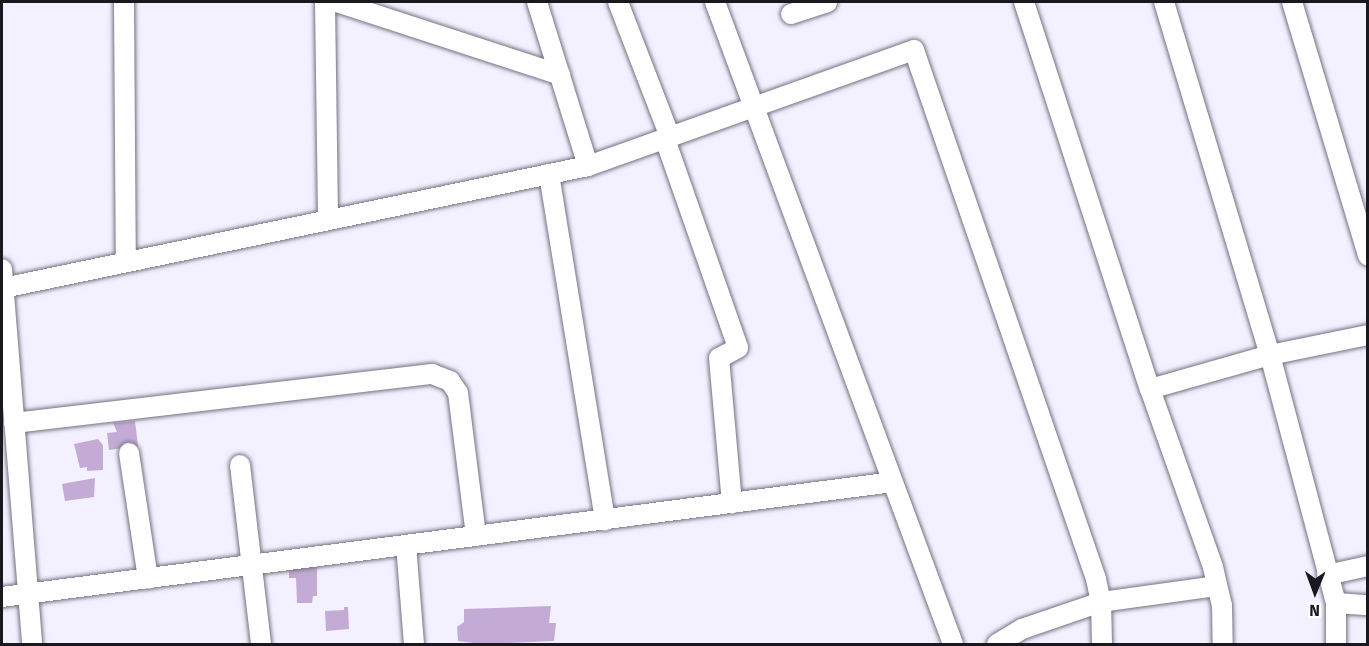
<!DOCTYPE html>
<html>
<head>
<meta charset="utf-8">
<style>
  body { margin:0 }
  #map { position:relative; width:1369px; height:646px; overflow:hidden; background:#f3f0ff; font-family:"Fira Sans",sans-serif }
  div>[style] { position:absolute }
  .building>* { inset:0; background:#c3abd5 }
  .roads { filter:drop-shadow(0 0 2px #747180) drop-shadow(0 0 2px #747180) }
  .minor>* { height:20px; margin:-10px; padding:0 10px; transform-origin:10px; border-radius:10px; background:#fff }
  span { translate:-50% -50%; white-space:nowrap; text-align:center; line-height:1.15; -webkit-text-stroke:6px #fff; paint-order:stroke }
  .frame { position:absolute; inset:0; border:3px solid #19181e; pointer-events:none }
  .north { position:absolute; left:1285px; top:562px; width:60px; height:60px; -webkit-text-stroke:4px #fff; paint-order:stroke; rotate:181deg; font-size:16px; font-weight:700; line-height:24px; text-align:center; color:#19181e }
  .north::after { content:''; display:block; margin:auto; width:21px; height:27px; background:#19181e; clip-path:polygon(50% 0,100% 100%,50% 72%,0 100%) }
</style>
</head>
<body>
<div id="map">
  <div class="building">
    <i style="clip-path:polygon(135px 421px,138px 446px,109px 450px,107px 433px,117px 432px,113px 423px)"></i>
    <i style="clip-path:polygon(98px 439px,103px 445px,103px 470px,87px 471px,87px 467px,80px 468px,74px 444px)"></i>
    <i style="clip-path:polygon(95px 478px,94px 497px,65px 501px,62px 484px)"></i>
    <i style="clip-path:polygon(317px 565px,317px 596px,313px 596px,312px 603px,297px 603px,296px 578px,289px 578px,289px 570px)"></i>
    <i style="clip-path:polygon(551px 606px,549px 623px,556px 623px,554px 641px,481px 644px,458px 641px,457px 627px,464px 622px,464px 609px)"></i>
    <i style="clip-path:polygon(344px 607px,348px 607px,349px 629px,326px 631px,325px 611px,344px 610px)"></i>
  </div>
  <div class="roads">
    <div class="minor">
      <i style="left:124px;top:2px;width:260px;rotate:89.6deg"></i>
      <i style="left:325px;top:2px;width:218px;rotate:89.2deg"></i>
      <i style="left:337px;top:2px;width:235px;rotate:18.1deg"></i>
      <i style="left:537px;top:2px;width:172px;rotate:72.7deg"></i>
      <i style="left:618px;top:2px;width:145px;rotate:68.9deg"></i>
      <i style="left:715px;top:2px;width:685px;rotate:69.66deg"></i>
      <i style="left:1024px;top:2px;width:407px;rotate:72deg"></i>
      <i style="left:1150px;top:389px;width:189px;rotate:70.5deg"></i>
      <i style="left:1213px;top:567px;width:39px;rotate:77deg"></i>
      <i style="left:1222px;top:605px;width:39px;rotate:89deg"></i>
      <i style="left:1164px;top:2px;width:369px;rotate:73.3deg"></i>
      <i style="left:1270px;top:355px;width:257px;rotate:75.1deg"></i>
      <i style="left:1336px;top:603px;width:41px;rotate:90deg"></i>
      <i style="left:1292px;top:2px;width:265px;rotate:73.3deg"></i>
      <i style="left:791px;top:14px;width:38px;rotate:-18deg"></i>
      <i style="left:665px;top:139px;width:221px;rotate:70.7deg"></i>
      <i style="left:738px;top:348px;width:21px;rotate:152deg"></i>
      <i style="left:719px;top:358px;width:146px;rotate:84.9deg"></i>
      <i style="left:549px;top:174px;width:351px;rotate:80.8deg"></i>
      <i style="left:2px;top:269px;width:376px;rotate:85.4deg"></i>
      <i style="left:3px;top:288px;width:598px;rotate:-11.78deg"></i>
      <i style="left:588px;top:166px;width:346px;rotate:-19.6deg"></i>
      <i style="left:914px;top:50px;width:559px;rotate:71.01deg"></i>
      <i style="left:1096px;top:579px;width:24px;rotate:78deg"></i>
      <i style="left:1101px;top:602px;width:42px;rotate:88.6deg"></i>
      <i style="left:1150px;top:389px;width:125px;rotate:-15.8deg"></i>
      <i style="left:1270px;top:355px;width:100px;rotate:-11.5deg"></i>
      <i style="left:14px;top:423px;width:421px;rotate:-6.7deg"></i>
      <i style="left:432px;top:374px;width:19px;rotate:21deg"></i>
      <i style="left:450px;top:381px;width:14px;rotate:56deg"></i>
      <i style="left:458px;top:393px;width:144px;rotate:82.8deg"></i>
      <i style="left:129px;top:453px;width:127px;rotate:81.4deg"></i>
      <i style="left:240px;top:465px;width:180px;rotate:83.3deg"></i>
      <i style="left:406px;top:545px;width:99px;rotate:85.4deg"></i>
      <i style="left:1327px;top:575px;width:42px;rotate:-12.4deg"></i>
      <i style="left:2px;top:597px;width:898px;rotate:-7.35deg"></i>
      <i style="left:1336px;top:603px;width:32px;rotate:4deg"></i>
      <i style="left:997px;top:644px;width:29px;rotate:-31deg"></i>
      <i style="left:1022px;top:629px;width:83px;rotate:-18.9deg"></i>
      <i style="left:1101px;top:602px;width:117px;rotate:-7.9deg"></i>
    </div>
  </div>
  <div class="frame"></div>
  <div class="north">N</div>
</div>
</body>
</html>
